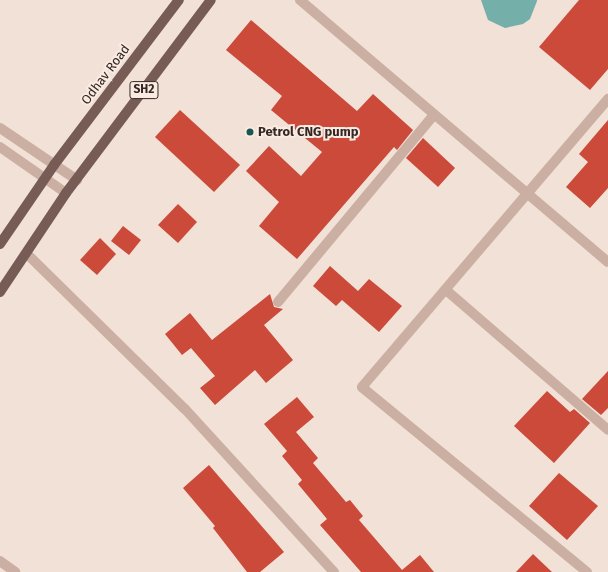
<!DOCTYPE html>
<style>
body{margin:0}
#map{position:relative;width:608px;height:572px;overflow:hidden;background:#f1e1d6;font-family:"Fira Sans",sans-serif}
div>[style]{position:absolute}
.water>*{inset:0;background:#74afaa}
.building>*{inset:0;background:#cb4a3a}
.minor>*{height:10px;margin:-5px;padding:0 5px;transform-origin:5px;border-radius:5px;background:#caafa2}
.tertiary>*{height:10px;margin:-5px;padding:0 5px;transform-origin:5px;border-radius:5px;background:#caafa2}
.primary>*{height:10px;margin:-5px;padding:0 5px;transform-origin:5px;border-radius:5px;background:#775c55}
.dots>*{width:11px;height:11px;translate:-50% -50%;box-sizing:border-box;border:2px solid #f9ebe2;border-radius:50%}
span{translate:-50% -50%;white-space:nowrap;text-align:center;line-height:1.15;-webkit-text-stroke:4px #f9ebe2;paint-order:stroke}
.shield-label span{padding:1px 3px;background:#f9ebe2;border:1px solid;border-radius:3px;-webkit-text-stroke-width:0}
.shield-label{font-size:12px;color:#342725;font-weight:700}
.street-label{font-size:13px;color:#342725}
.poi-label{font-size:13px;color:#342725;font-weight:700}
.left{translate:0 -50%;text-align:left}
</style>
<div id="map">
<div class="water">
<i style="clip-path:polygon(481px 0,537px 0,537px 1px,530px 19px,523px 24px,505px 28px,488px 20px)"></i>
</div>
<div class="building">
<i style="clip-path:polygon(579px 0,608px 0,608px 69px,590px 90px,539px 47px)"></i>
<i style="clip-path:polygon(251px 20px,357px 111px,373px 94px,413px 130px,397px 150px,394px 147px,297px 259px,259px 226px,279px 202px,246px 171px,269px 146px,301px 176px,322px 152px,271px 110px,282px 96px,226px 50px)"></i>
<i style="clip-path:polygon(180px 110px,240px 165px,214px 192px,155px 137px)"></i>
<i style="clip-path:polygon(608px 120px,608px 188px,590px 208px,566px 187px,588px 162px,579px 154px)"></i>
<i style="clip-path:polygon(423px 138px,455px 168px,438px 187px,406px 158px)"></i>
<i style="clip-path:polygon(178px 204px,197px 222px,178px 243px,158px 225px)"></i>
<i style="clip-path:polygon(123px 226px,141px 240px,129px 255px,111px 241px)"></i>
<i style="clip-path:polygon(100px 238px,116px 254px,97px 275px,80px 260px)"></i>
<i style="clip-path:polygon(330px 266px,358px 291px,369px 279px,402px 306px,379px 332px,342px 300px,336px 306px,313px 286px)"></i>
<i style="clip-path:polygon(270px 294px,274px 307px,283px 309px,264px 325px,293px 360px,266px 383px,255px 370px,215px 405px,200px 388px,215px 376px,191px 348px,182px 355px,165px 334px,190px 313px,212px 340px)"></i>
<i style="clip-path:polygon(608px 371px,608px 408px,601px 415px,582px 399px)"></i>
<i style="clip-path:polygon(547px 391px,570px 412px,574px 409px,590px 423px,554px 463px,514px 426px)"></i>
<i style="clip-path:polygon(297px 397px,314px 417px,296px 432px,318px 458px,313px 463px,346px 502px,350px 500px,363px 516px,359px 520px,402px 570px,420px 555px,434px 572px,361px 572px,320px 525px,327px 519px,298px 484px,302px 480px,282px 456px,287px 451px,264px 424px)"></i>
<i style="clip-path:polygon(209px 465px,284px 552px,260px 572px,247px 572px,213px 528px,215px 526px,183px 488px)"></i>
<i style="clip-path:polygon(559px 473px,598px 506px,567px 540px,529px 506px)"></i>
<i style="clip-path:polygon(533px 554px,552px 572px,516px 572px)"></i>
</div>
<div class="minor">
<i style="left:300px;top:0;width:404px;rotate:40.4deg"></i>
<i style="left:27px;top:254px;width:221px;rotate:44.5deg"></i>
<i style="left:185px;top:409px;width:221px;rotate:47.6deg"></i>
<i style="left:446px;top:290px;width:214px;rotate:40.8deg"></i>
<i style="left:278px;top:302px;width:244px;rotate:-50.2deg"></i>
<i style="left:587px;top:572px;width:291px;rotate:-140.6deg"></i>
<i style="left:362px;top:387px;width:379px;rotate:-49.5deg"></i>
</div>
<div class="tertiary">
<i style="left:0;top:128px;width:93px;rotate:34deg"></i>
<i style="left:0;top:147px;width:80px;rotate:34.9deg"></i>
<i style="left:0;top:561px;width:19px;rotate:36deg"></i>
</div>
<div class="primary">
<i style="left:0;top:244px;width:96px;rotate:-55.6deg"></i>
<i style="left:54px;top:165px;width:207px;rotate:-52.9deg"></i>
<i style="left:0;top:292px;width:119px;rotate:-56.3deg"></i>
<i style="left:66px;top:193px;width:241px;rotate:-53.1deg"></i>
</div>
<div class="dots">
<i style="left:250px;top:132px;background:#195652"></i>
</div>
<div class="shield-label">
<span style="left:144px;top:90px">SH2</span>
</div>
<div class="street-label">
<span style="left:106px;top:75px;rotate:-53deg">Odhav Road</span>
</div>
<div class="poi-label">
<span class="left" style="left:258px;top:132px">Petrol CNG pump</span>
</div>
</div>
